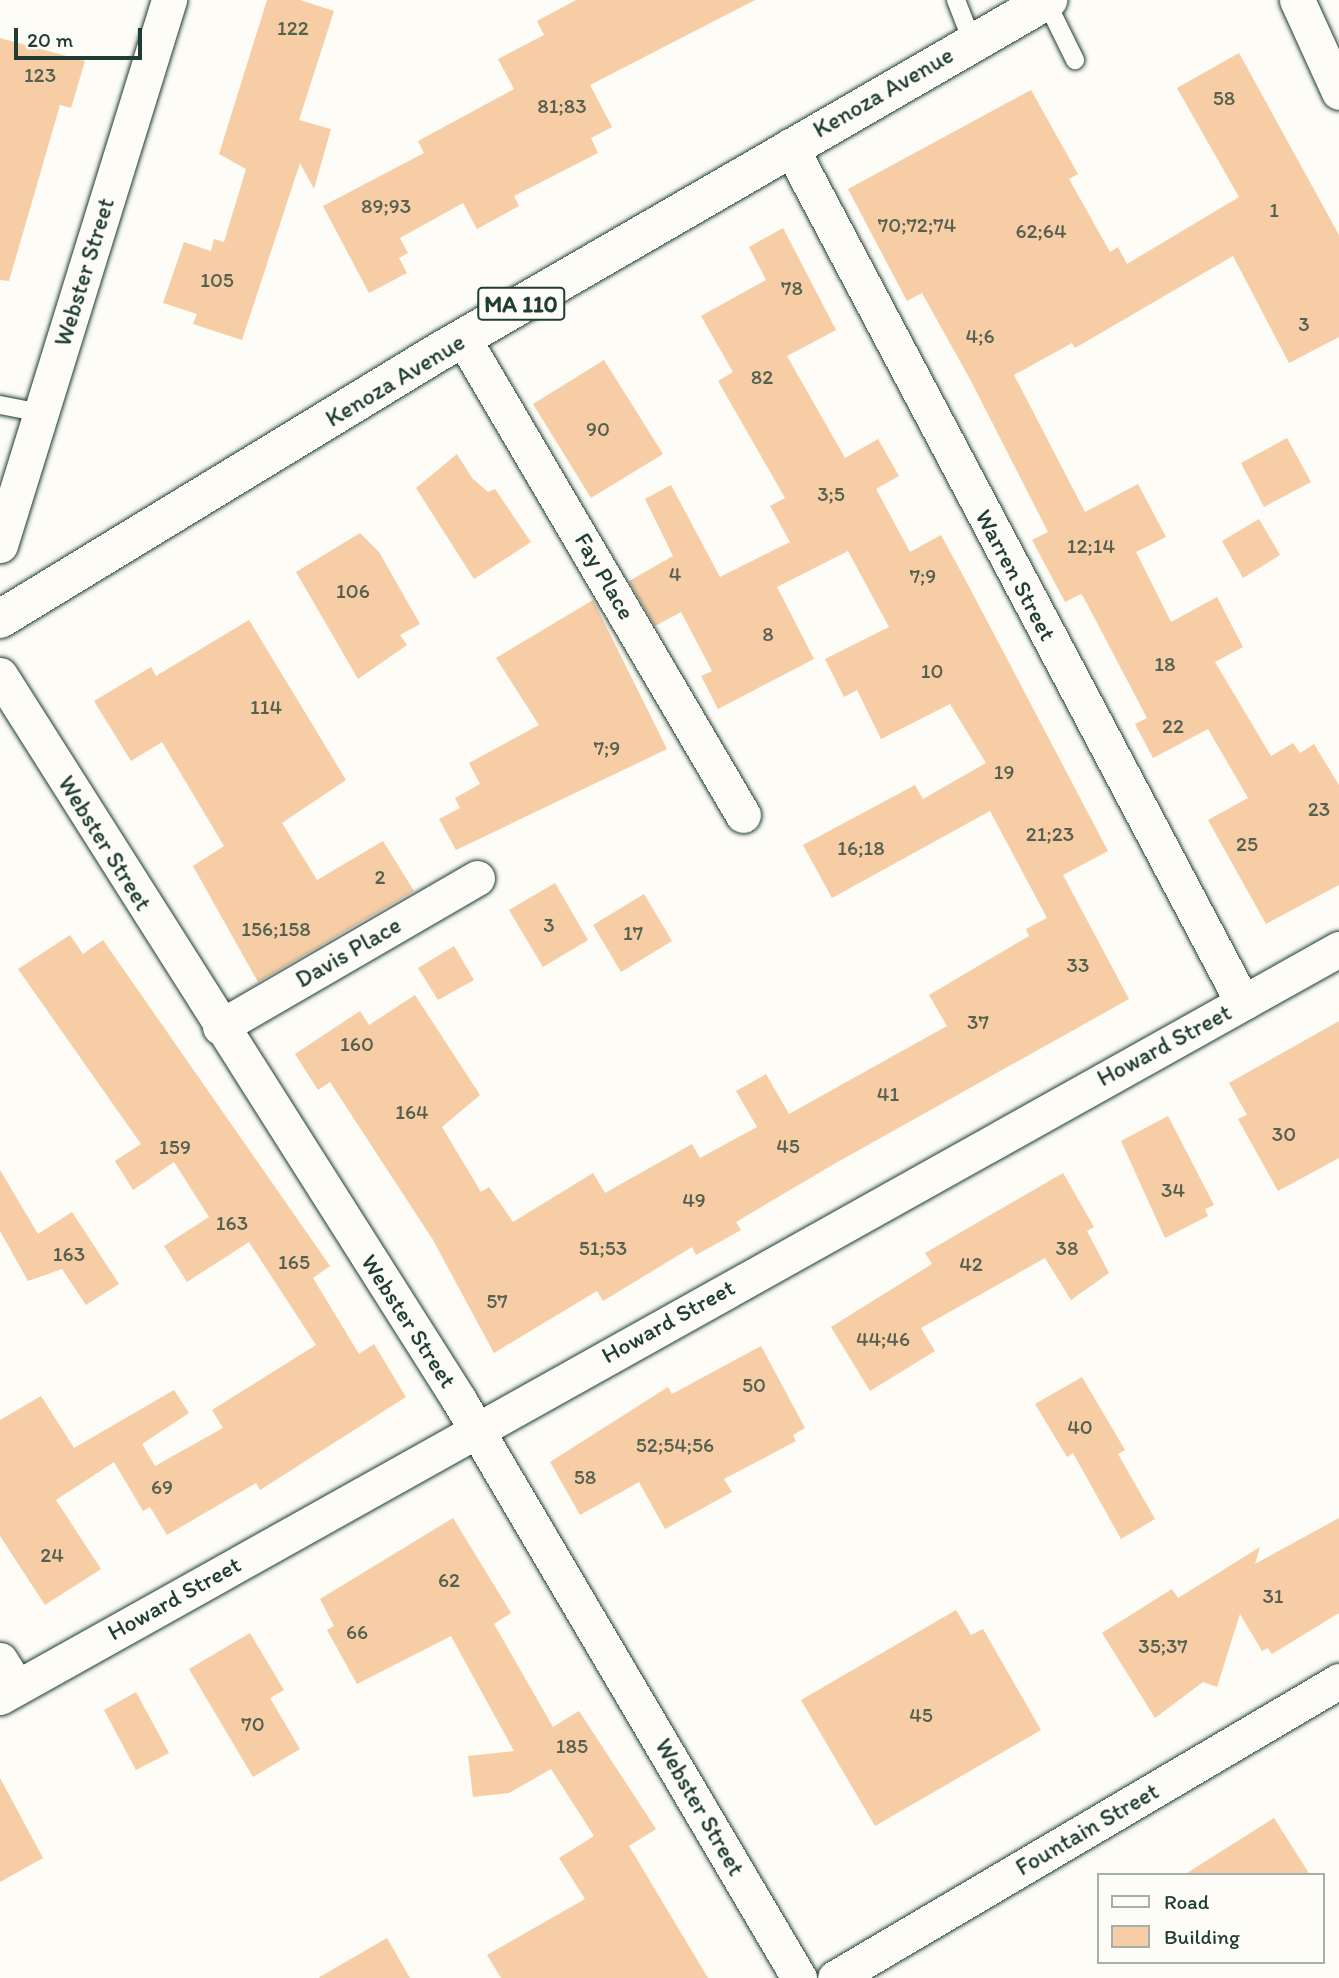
<!DOCTYPE html>
<style>
body{margin:0}
#map{position:relative;width:1339px;height:1978px;overflow:hidden;background:#fdfcf7;font-family:Itim,sans-serif}
div>[style]{position:absolute}
.building>*{inset:0;background:#f6cda5}
.roads{filter:drop-shadow(0 0 2px #1f3d34) drop-shadow(0 0 2px #1f3d34)}
.service>*{height:18px;margin:-9px;padding:0 9px;transform-origin:9px;border-radius:9px;background:#fdfcf7}
.minor>*{height:35px;margin:-17.5px;padding:0 17.5px;transform-origin:17.5px;border-radius:17.5px;background:#fdfcf7}
.primary>*{height:38px;margin:-19px;padding:0 19px;transform-origin:19px;border-radius:19px;background:#fdfcf7}
span{translate:-50% -50%;white-space:nowrap;text-align:center;line-height:1.15;-webkit-text-stroke:5px #fdfcf7;paint-order:stroke}
.number-label{font-size:21px;color:#556150}
.number-label span{-webkit-text-stroke-width:0}
.shield-label span{padding:2px 5px;background:#fdfcf7;border:2px solid;border-radius:5px;-webkit-text-stroke-width:0}
.shield-label{font-size:23px;color:#1f3d34;font-weight:700}
.street-label{font-size:24px;color:#1f3d34}
.legend{position:absolute;left:1097px;top:1873px;width:228px;height:91px;box-sizing:border-box;background:#fdfcf7;border:2px solid #a4b0a9;margin:0;padding:9px 12px;list-style:none;font-size:21px;color:#1f3d34}
.legend li{display:flex;align-items:center;gap:14px;height:35px}
.legend b{width:35px;border:2px solid #a4b0a9}
.scale{position:absolute;left:14px;top:28px;width:128px;height:32px;box-sizing:border-box;border:4px solid #1f3d34;border-top:0;padding-left:9px;font-size:21px;line-height:24px;white-space:nowrap;color:#1f3d34;-webkit-text-stroke:5px #fdfcf7;paint-order:stroke}
</style>
<div id="map">
<div class="building">
<i style="clip-path:polygon(267px 0,300px 0,334px 11px,299px 120px,331px 129px,314px 189px,300px 163px,242px 340px,193px 324px,197px 314px,163px 303px,184px 242px,211px 251px,214px 239px,224px 242px,246px 169px,219px 154px)"></i>
<i style="clip-path:polygon(576px 0,755px 0,590px 85px,612px 127px,591px 138px,598px 153px,514px 196px,519px 206px,477px 229px,463px 203px,400px 238px,408px 253px,399px 258px,407px 273px,369px 293px,323px 206px,424px 153px,418px 141px,514px 89px,498px 59px,544px 35px,537px 21px)"></i>
<i style="clip-path:polygon(0 38px,85px 61px,71px 108px,60px 105px,9px 281px,0 280px)"></i>
<i style="clip-path:polygon(1239px 53px,1339px 235px,1339px 337px,1289px 363px,1233px 256px,1075px 348px,1072px 343px,1014px 375px,1085px 512px,1138px 484px,1166px 537px,1136px 552px,1171px 622px,1217px 597px,1243px 647px,1215px 662px,1271px 756px,1293px 743px,1300px 753px,1314px 744px,1339px 785px,1339px 885px,1266px 924px,1208px 820px,1248px 798px,1208px 729px,1153px 758px,1135px 724px,1147px 718px,1084px 598px,1081px 594px,1065px 602px,1032px 540px,1048px 532px,971px 381px,922px 293px,907px 301px,848px 189px,1031px 90px,1078px 174px,1069px 179px,1110px 252px,1118px 247px,1127px 264px,1239px 197px,1177px 88px)"></i>
<i style="clip-path:polygon(783px 228px,836px 330px,787px 356px,845px 458px,878px 439px,899px 476px,876px 489px,910px 552px,941px 535px,966px 581px,1108px 851px,1063px 875px,1129px 999px,834px 1164px,736px 1222px,741px 1230px,696px 1255px,692px 1247px,603px 1301px,597px 1291px,494px 1353px,433px 1240px,330px 1082px,318px 1090px,295px 1054px,360px 1011px,369px 1025px,415px 995px,480px 1095px,442px 1127px,481px 1192px,489px 1187px,513px 1222px,593px 1173px,605px 1193px,692px 1144px,700px 1158px,757px 1127px,736px 1091px,766px 1074px,789px 1114px,947px 1026px,929px 995px,1029px 936px,1026px 929px,1047px 918px,990px 811px,832px 898px,803px 845px,915px 785px,923px 799px,986px 763px,950px 704px,881px 739px,857px 690px,844px 697px,825px 659px,889px 627px,848px 551px,777px 587px,814px 659px,718px 709px,701px 676px,712px 671px,681px 612px,655px 626px,629px 581px,673px 556px,645px 499px,671px 485px,720px 577px,790px 542px,770px 506px,785px 498px,718px 381px,733px 372px,701px 316px,766px 280px,749px 247px)"></i>
<i style="clip-path:polygon(604px 360px,663px 454px,591px 498px,533px 404px)"></i>
<i style="clip-path:polygon(1287px 438px,1311px 482px,1264px 507px,1241px 463px)"></i>
<i style="clip-path:polygon(457px 454px,472px 478px,488px 492px,495px 489px,531px 542px,474px 579px,416px 488px)"></i>
<i style="clip-path:polygon(1259px 519px,1280px 555px,1243px 578px,1222px 541px)"></i>
<i style="clip-path:polygon(360px 533px,379px 552px,420px 624px,400px 635px,407px 645px,358px 679px,296px 572px)"></i>
<i style="clip-path:polygon(593px 600px,667px 749px,456px 850px,439px 819px,460px 808px,455px 798px,480px 784px,469px 763px,539px 725px,496px 658px)"></i>
<i style="clip-path:polygon(249px 620px,346px 780px,282px 823px,317px 880px,383px 841px,414px 891px,258px 982px,193px 866px,224px 846px,162px 742px,131px 761px,94px 701px,151px 667px,156px 676px)"></i>
<i style="clip-path:polygon(555px 883px,588px 940px,543px 967px,509px 910px)"></i>
<i style="clip-path:polygon(644px 894px,672px 941px,621px 972px,593px 925px)"></i>
<i style="clip-path:polygon(70px 935px,83px 954px,103px 940px,330px 1266px,313px 1278px,359px 1354px,374px 1344px,406px 1397px,260px 1490px,256px 1483px,167px 1535px,150px 1507px,143px 1511px,114px 1462px,56px 1500px,101px 1569px,45px 1605px,0 1536px,0 1420px,41px 1396px,74px 1448px,174px 1390px,189px 1413px,142px 1444px,155px 1466px,223px 1428px,212px 1410px,316px 1345px,249px 1242px,187px 1282px,164px 1246px,209px 1217px,174px 1162px,133px 1190px,115px 1161px,141px 1144px,18px 969px)"></i>
<i style="clip-path:polygon(454px 946px,474px 980px,438px 1000px,418px 968px)"></i>
<i style="clip-path:polygon(1339px 1021px,1339px 1158px,1278px 1191px,1238px 1119px,1247px 1115px,1229px 1083px)"></i>
<i style="clip-path:polygon(1168px 1116px,1214px 1205px,1205px 1209px,1208px 1216px,1165px 1238px,1121px 1141px)"></i>
<i style="clip-path:polygon(0 1170px,38px 1234px,72px 1212px,119px 1284px,86px 1305px,62px 1269px,28px 1281px,0 1231px)"></i>
<i style="clip-path:polygon(1063px 1173px,1094px 1227px,1087px 1231px,1109px 1273px,1071px 1300px,1045px 1258px,921px 1328px,935px 1351px,870px 1391px,831px 1327px,932px 1264px,925px 1253px)"></i>
<i style="clip-path:polygon(761px 1346px,805px 1428px,793px 1435px,796px 1441px,724px 1479px,732px 1492px,665px 1529px,639px 1482px,580px 1515px,550px 1462px,668px 1387px,672px 1394px)"></i>
<i style="clip-path:polygon(1082px 1377px,1125px 1450px,1118px 1454px,1155px 1519px,1121px 1539px,1073px 1453px,1067px 1457px,1035px 1404px)"></i>
<i style="clip-path:polygon(453px 1518px,511px 1613px,494px 1624px,553px 1727px,579px 1711px,656px 1829px,629px 1846px,708px 1978px,501px 1978px,487px 1955px,585px 1899px,559px 1858px,594px 1836px,551px 1769px,509px 1793px,473px 1797px,468px 1756px,514px 1751px,451px 1636px,357px 1684px,327px 1630px,334px 1626px,320px 1599px)"></i>
<i style="clip-path:polygon(1339px 1518px,1339px 1613px,1272px 1654px,1268px 1648px,1262px 1651px,1240px 1614px,1217px 1687px,1203px 1682px,1155px 1718px,1102px 1633px,1172px 1589px,1178px 1598px,1260px 1547px,1255px 1564px)"></i>
<i style="clip-path:polygon(956px 1610px,971px 1635px,983px 1629px,1041px 1730px,875px 1826px,801px 1700px)"></i>
<i style="clip-path:polygon(250px 1633px,284px 1690px,270px 1698px,300px 1749px,253px 1777px,189px 1669px)"></i>
<i style="clip-path:polygon(136px 1692px,169px 1753px,136px 1770px,104px 1710px)"></i>
<i style="clip-path:polygon(0 1778px,43px 1858px,0 1882px)"></i>
<i style="clip-path:polygon(1274px 1818px,1310px 1875px,1184px 1875px)"></i>
<i style="clip-path:polygon(387px 1938px,410px 1978px,318px 1978px)"></i>
</div>
<div class="roads">
<div class="service">
<i style="left:956px;top:0;width:44px;rotate:68.7deg"></i>
<i style="left:1046px;top:1px;width:66px;rotate:63.8deg"></i>
<i style="left:0;top:405px;width:42px;rotate:11deg"></i>
</div>
<div class="minor">
<i style="left:1297px;top:0;width:101px;rotate:65.5deg"></i>
<i style="left:790px;top:146px;width:969px;rotate:62.14deg"></i>
<i style="left:463px;top:338px;width:553px;rotate:59.59deg"></i>
<i style="left:0;top:545px;width:571px;rotate:-72.77deg"></i>
<i style="left:0;top:675px;width:858px;rotate:57.66deg"></i>
<i style="left:459px;top:1400px;width:671px;rotate:59.53deg"></i>
<i style="left:220px;top:1027px;width:297px;rotate:-30.1deg"></i>
<i style="left:0;top:1660px;width:32px;rotate:58deg"></i>
<i style="left:0;top:1697px;width:1534px;rotate:-29.19deg"></i>
<i style="left:835px;top:1978px;width:585px;rotate:-30.51deg"></i>
</div>
<div class="primary">
<i style="left:0;top:619px;width:512px;rotate:-31.33deg"></i>
<i style="left:437px;top:353px;width:706px;rotate:-30.02deg"></i>
</div>
</div>
<div class="number-label">
<span style="left:293px;top:28px">122</span>
<span style="left:40px;top:75px">123</span>
<span style="left:1224px;top:98px">58</span>
<span style="left:562px;top:106px">81;83</span>
<span style="left:386px;top:206px">89;93</span>
<span style="left:1274px;top:210px">1</span>
<span style="left:917px;top:225px">70;72;74</span>
<span style="left:1041px;top:231px">62;64</span>
<span style="left:217px;top:280px">105</span>
<span style="left:792px;top:288px">78</span>
<span style="left:1304px;top:324px">3</span>
<span style="left:980px;top:336px">4;6</span>
<span style="left:762px;top:377px">82</span>
<span style="left:598px;top:429px">90</span>
<span style="left:831px;top:494px">3;5</span>
<span style="left:1091px;top:546px">12;14</span>
<span style="left:675px;top:574px">4</span>
<span style="left:923px;top:576px">7;9</span>
<span style="left:353px;top:591px">106</span>
<span style="left:768px;top:634px">8</span>
<span style="left:1165px;top:664px">18</span>
<span style="left:932px;top:671px">10</span>
<span style="left:266px;top:707px">114</span>
<span style="left:1173px;top:726px">22</span>
<span style="left:607px;top:748px">7;9</span>
<span style="left:1004px;top:772px">19</span>
<span style="left:1319px;top:809px">23</span>
<span style="left:1050px;top:834px">21;23</span>
<span style="left:1247px;top:844px">25</span>
<span style="left:861px;top:848px">16;18</span>
<span style="left:380px;top:877px">2</span>
<span style="left:549px;top:925px">3</span>
<span style="left:276px;top:929px">156;158</span>
<span style="left:633px;top:933px">17</span>
<span style="left:1078px;top:965px">33</span>
<span style="left:978px;top:1022px">37</span>
<span style="left:357px;top:1044px">160</span>
<span style="left:888px;top:1094px">41</span>
<span style="left:412px;top:1112px">164</span>
<span style="left:1284px;top:1134px">30</span>
<span style="left:788px;top:1146px">45</span>
<span style="left:175px;top:1147px">159</span>
<span style="left:1173px;top:1190px">34</span>
<span style="left:694px;top:1200px">49</span>
<span style="left:232px;top:1223px">163</span>
<span style="left:603px;top:1248px">51;53</span>
<span style="left:1067px;top:1248px">38</span>
<span style="left:69px;top:1254px">163</span>
<span style="left:294px;top:1262px">165</span>
<span style="left:971px;top:1264px">42</span>
<span style="left:497px;top:1301px">57</span>
<span style="left:883px;top:1339px">44;46</span>
<span style="left:754px;top:1385px">50</span>
<span style="left:1080px;top:1427px">40</span>
<span style="left:675px;top:1445px">52;54;56</span>
<span style="left:585px;top:1477px">58</span>
<span style="left:162px;top:1487px">69</span>
<span style="left:52px;top:1555px">24</span>
<span style="left:449px;top:1580px">62</span>
<span style="left:1273px;top:1596px">31</span>
<span style="left:357px;top:1632px">66</span>
<span style="left:1163px;top:1646px">35;37</span>
<span style="left:921px;top:1715px">45</span>
<span style="left:253px;top:1724px">70</span>
<span style="left:572px;top:1746px">185</span>
</div>
<div class="shield-label">
<span style="left:521px;top:304px">MA 110</span>
</div>
<div class="street-label">
<span style="left:883px;top:92px;rotate:-30deg">Kenoza Avenue</span>
<span style="left:84px;top:272px;rotate:-73deg">Webster Street</span>
<span style="left:395px;top:380px;rotate:-31deg">Kenoza Avenue</span>
<span style="left:1016px;top:575px;rotate:62deg">Warren Street</span>
<span style="left:605px;top:576px;rotate:60deg">Fay Place</span>
<span style="left:105px;top:843px;rotate:58deg">Webster Street</span>
<span style="left:348px;top:952px;rotate:-30deg">Davis Place</span>
<span style="left:1164px;top:1045px;rotate:-28deg">Howard Street</span>
<span style="left:409px;top:1321px;rotate:57deg">Webster Street</span>
<span style="left:668px;top:1321px;rotate:-29deg">Howard Street</span>
<span style="left:174px;top:1598px;rotate:-29deg">Howard Street</span>
<span style="left:700px;top:1807px;rotate:60deg">Webster Street</span>
<span style="left:1087px;top:1829px;rotate:-30deg">Fountain Street</span>
</div>
<ul class="legend">
<li><b style="height:9px;background:#fdfcf7"></b>Road</li>
<li><b style="height:19px;background:#f6cda5"></b>Building</li>
</ul>
<div class="scale">20 m</div>
</div>
